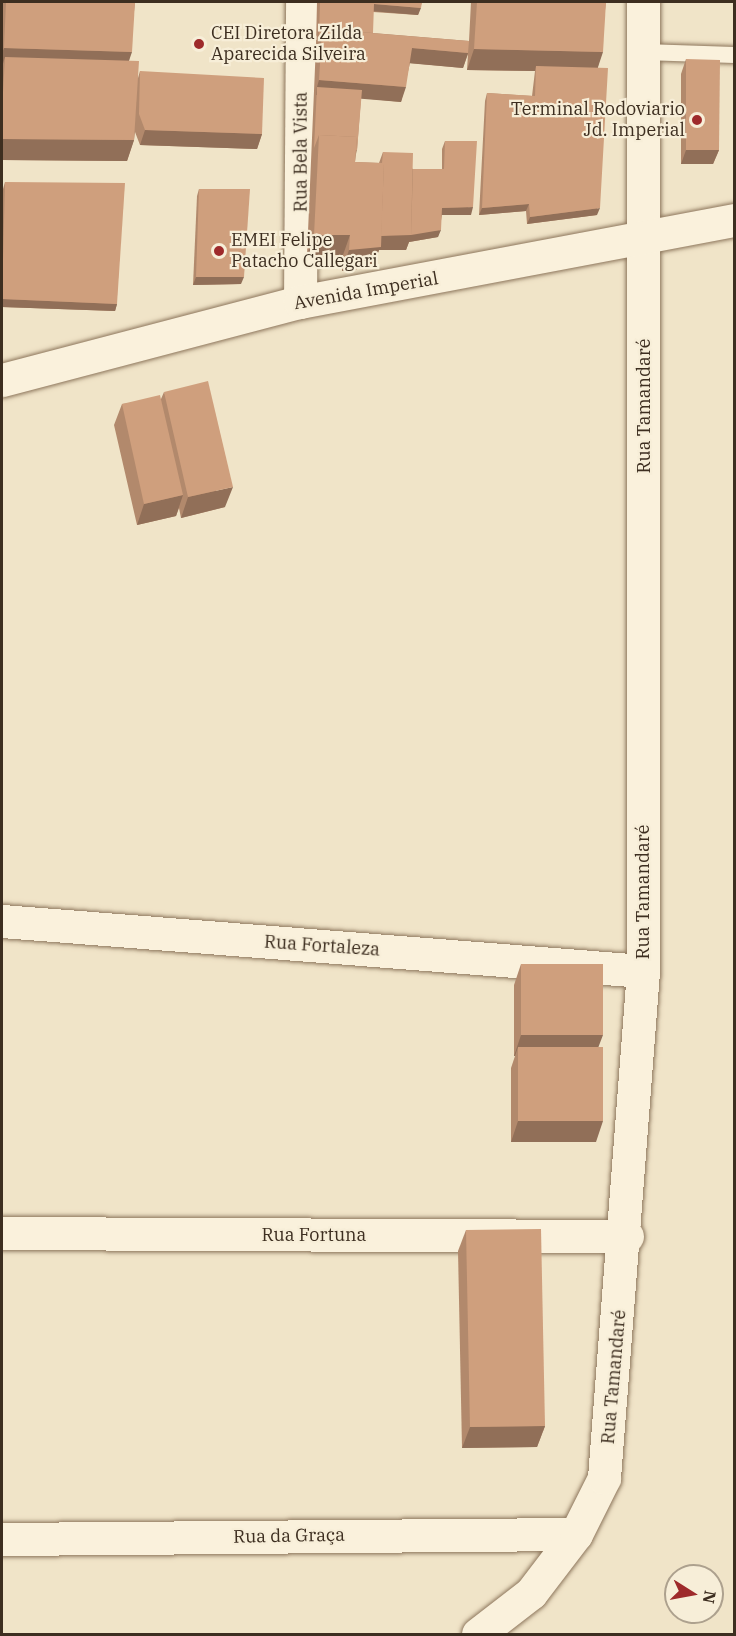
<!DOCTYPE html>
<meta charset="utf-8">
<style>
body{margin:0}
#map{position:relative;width:736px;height:1636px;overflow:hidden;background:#f0e4c8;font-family:"IBM Plex Serif",serif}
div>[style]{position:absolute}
.roads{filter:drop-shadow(0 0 2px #8d765c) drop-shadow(0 0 2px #8d765c)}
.lane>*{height:16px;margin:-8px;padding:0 8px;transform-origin:8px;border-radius:8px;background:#faf1dc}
.street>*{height:33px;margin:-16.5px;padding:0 16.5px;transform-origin:16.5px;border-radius:16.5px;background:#faf1dc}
.secondary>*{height:33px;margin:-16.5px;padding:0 16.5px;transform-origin:16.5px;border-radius:16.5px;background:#faf1dc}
.wall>*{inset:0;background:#b2896c}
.shaded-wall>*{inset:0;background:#916f58}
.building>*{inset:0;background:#cf9f7d}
.dots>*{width:16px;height:16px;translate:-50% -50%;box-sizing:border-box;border:3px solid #f7eed8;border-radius:50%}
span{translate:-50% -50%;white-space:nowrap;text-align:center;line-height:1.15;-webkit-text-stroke:4.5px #f7eed8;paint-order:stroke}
.poi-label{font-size:18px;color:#3d2e20}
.left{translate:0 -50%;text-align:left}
.right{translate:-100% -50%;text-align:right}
.street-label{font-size:18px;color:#3d2e20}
.frame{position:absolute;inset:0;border:3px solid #3d2e20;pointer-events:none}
.north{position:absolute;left:664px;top:1564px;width:60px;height:60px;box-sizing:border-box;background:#f7eed8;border:2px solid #ada18e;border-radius:50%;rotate:101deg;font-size:16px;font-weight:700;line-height:24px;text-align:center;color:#3d2e20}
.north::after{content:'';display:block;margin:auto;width:21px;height:27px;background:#9e2a2b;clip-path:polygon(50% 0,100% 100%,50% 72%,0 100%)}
</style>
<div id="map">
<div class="roads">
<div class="lane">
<i style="left:644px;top:52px;width:90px;rotate:1.9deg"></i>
</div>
<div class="street">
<i style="left:300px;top:302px;width:300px;rotate:-89.6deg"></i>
<i style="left:2px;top:921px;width:643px;rotate:4.46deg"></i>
<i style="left:2px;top:1233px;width:625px;rotate:0.28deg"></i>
<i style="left:2px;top:1539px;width:574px;rotate:-0.5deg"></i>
<i style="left:478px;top:1634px;width:67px;rotate:-37.7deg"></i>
<i style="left:531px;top:1593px;width:74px;rotate:-52.7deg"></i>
<i style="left:576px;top:1534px;width:63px;rotate:-63.4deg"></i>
<i style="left:604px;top:1478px;width:508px;rotate:-85.6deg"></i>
<i style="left:643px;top:971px;width:969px;rotate:-90deg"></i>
</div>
<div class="secondary">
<i style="left:2px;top:380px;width:308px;rotate:-14.7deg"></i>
<i style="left:300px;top:302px;width:442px;rotate:-10.7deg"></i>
</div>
</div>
<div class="wall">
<i style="clip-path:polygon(2px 2px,135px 2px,129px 61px,138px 78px,140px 71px,262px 134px,257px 149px,140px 145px,135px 132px,134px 140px,127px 161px,2px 160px)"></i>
<i style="clip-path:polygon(317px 2px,422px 2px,418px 15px,373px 12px,373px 33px,469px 41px,471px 2px,606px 2px,598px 67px,597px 215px,527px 224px,526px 211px,479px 215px,485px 101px,487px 93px,532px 96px,535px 71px,467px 70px,468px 54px,463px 68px,410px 63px,401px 102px,361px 98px,357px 150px,356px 154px,355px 162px,379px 163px,383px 152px,413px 169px,442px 169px,442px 149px,445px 141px,471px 215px,442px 215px,438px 237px,409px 242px,406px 250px,379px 250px,373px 267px,342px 271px,343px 255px,307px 255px,316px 44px)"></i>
<i style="clip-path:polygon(686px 59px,719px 150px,713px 164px,681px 164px,681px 74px)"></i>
<i style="clip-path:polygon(735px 87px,735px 146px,733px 146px)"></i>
<i style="clip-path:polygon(5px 182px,117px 304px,115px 311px,2px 307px,2px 229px,3px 189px)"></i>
<i style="clip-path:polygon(199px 189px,241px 284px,193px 285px,197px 196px)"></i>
<i style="clip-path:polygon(164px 392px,225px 507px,181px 518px,179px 508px,176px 516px,137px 525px,114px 425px,122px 404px,161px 399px)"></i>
<i style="clip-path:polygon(521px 964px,598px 1047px,596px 1142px,511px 1142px,511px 1068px,515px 1056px,514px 1056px,514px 985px)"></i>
<i style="clip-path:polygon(466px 1230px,545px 1426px,537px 1447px,462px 1448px,458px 1251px)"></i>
</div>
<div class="shaded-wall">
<i style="clip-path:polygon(374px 4px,421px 8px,418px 15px,371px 11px)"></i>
<i style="clip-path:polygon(4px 48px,132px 52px,123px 78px,5px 57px,2px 67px,2px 53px)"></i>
<i style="clip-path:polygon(412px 48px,468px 53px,463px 68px,407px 63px)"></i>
<i style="clip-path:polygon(474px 49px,603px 52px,596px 73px,536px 66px,535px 71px,467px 70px)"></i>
<i style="clip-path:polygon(319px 80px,406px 87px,401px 102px,316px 95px,317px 87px)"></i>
<i style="clip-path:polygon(145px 130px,262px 134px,257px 149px,140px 145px)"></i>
<i style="clip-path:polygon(2px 139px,134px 140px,127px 161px,2px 160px)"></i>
<i style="clip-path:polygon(686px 150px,719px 150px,713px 164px,681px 164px)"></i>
<i style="clip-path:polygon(529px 204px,526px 211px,479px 215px,482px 208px)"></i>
<i style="clip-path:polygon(473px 207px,471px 215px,440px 215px,442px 208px)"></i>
<i style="clip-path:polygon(600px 208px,597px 215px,527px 224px,530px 217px)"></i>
<i style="clip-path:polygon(441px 230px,438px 237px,409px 242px,406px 250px,379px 250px,373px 267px,342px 271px,349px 250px,378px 236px)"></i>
<i style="clip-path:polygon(314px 235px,350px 235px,343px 255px,307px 255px)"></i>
<i style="clip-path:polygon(196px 277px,244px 277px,241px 284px,193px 285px)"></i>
<i style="clip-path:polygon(2px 299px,117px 304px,115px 311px,2px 307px)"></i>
<i style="clip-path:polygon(233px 487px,225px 507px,181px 518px,188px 497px)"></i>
<i style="clip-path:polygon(183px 495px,176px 516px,137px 525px,144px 504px)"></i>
<i style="clip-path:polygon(521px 1035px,603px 1035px,595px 1056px,518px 1047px,515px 1056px,514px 1056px)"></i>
<i style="clip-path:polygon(518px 1121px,603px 1121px,596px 1142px,511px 1142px)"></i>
<i style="clip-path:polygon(545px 1426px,537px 1447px,462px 1448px,470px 1427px)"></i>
</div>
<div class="building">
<i style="clip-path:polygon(6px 2px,135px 2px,132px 52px,4px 48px)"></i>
<i style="clip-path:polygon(320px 2px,422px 2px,421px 8px,374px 4px,373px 33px,322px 29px,319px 36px)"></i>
<i style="clip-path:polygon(477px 2px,606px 2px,603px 52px,474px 49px)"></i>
<i style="clip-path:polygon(322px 29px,469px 41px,468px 53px,412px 48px,406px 87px,319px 80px)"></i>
<i style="clip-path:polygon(5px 57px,139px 61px,134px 140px,2px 139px,2px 110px)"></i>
<i style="clip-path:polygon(686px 59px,720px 60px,719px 150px,686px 150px)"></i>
<i style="clip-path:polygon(536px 66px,608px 68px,600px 208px,530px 217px,529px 204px,482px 208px,487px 93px,535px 96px)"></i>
<i style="clip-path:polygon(140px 71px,264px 78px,262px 134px,145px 130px,139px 114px)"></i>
<i style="clip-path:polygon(317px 87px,362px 90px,357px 150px,356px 150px,357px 137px,319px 135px,314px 148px)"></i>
<i style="clip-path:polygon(319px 135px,357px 137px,355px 162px,384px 163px,381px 247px,349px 250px,350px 235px,314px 235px)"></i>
<i style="clip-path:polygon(445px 141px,477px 141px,473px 207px,442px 208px,441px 230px,411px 235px,413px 169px,444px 169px)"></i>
<i style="clip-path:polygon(383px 152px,413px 153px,411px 235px,381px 236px,384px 163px,382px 163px)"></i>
<i style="clip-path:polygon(5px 182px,125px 183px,117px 304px,2px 299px)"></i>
<i style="clip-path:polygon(199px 189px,250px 189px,244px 277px,196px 277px)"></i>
<i style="clip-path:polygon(208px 381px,233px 487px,188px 497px,164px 392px)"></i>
<i style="clip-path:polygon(160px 395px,183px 495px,144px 504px,122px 404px)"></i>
<i style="clip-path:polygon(521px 964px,603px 964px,603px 1035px,521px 1035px)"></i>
<i style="clip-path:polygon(518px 1047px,603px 1047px,603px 1121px,518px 1121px)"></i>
<i style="clip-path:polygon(541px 1229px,545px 1426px,470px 1427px,466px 1230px)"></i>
</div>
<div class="dots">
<i style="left:199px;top:44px;background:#9e2a2b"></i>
<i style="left:697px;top:120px;background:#9e2a2b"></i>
<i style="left:219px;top:251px;background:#9e2a2b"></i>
</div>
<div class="poi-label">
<span class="left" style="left:211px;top:44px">CEI Diretora Zilda<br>Aparecida Silveira</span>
<span class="right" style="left:685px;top:120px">Terminal Rodoviario<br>Jd. Imperial</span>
<span class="left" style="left:231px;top:251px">EMEI Felipe<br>Patacho Callegari</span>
</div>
<div class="street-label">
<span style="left:301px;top:152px;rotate:-90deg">Rua Bela Vista</span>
<span style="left:366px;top:291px;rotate:-10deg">Avenida Imperial</span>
<span style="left:644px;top:406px;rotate:-90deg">Rua Tamandaré</span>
<span style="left:643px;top:892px;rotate:-90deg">Rua Tamandaré</span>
<span style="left:322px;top:946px;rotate:4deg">Rua Fortaleza</span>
<span style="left:314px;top:1235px">Rua Fortuna</span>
<span style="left:614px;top:1377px;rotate:-85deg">Rua Tamandaré</span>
<span style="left:289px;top:1536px;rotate:-1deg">Rua da Graça</span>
</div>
<div class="frame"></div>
<div class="north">N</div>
</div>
